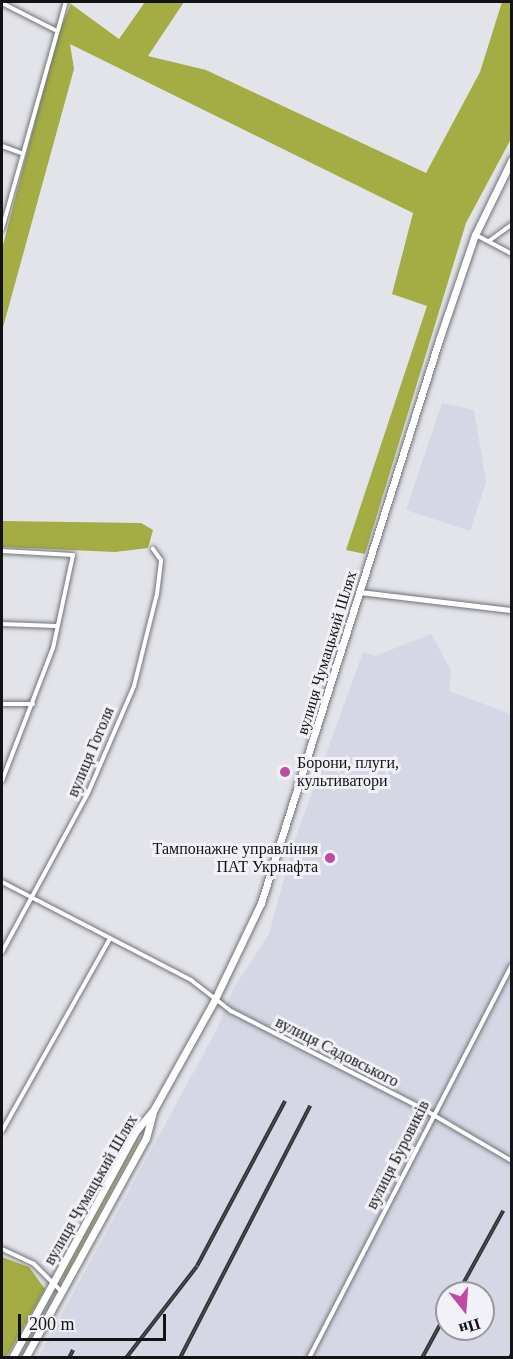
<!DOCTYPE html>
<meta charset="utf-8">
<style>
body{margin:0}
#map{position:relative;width:513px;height:1359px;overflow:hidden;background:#e3e4ea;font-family:"Times New Roman",serif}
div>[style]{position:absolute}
.built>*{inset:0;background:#d5d7e4}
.green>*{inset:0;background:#d4dd88}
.forest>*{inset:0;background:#a4ad43}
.roads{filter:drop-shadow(0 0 2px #717277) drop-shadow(0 0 2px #717277)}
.minor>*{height:4px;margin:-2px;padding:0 2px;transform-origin:2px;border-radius:2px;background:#fff}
.tertiary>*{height:5px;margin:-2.5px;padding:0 2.5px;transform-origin:2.5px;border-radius:2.5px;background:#fff}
.primary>*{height:7px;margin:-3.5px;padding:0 3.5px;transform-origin:3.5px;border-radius:3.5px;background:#fff}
.rail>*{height:4px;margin-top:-2px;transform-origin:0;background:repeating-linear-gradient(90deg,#f1f1f7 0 4.5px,#343437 0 9px);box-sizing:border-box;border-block:2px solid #343437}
.dots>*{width:16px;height:16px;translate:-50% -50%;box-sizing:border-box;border:3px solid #f1f1f7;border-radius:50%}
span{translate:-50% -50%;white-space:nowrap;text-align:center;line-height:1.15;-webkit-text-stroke:6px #f1f1f7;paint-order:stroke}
.street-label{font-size:16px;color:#131315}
.poi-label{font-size:16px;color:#131315}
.left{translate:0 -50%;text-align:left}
.right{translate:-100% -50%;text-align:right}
.frame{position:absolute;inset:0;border:3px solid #131315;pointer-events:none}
.north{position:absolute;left:435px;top:1281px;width:60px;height:60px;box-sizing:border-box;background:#f1f1f7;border:2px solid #98989d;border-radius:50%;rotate:163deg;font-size:16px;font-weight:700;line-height:24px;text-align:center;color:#131315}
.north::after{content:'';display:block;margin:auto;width:21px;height:27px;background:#bd4aa3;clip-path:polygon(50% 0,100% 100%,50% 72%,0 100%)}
.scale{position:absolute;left:18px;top:1314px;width:148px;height:27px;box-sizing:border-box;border:3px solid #131315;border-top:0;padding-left:8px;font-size:18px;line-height:21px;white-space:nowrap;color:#131315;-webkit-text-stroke:4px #f1f1f7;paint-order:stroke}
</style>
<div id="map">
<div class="built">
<i style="clip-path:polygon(442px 403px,474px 410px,486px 482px,470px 531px,406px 510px)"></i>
<i style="clip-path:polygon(evenodd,431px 634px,451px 670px,449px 691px,511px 714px,511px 1357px,38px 1358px,217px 1029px,233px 989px,269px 934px,294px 842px,363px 652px,375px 656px,431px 634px,447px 1293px,483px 1293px,483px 1329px,447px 1329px,447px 1293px)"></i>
</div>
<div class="green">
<i style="clip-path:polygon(135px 1138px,139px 1140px,65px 1278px,61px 1276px)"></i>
</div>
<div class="forest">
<i style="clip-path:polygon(145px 2px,184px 2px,148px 56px,206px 70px,426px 173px,480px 72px,502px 2px,511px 2px,511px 139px,466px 223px,365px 554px,346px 550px,427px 306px,392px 294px,413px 213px,70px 44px,74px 69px,2px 331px,2px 249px,57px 37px,71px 4px,119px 39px)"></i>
<i style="clip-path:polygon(2px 521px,141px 523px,153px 530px,148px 548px,115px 552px,2px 547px)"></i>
<i style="clip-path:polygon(2px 1257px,29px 1267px,45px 1289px,6px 1358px,2px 1357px)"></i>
</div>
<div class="roads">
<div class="minor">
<i style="left:2px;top:3px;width:59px;rotate:27deg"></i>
<i style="left:2px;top:146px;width:20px;rotate:20deg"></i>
<i style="left:2px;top:229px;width:236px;rotate:-74.3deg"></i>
<i style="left:476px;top:235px;width:41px;rotate:27.8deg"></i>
<i style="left:489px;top:241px;width:29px;rotate:-36deg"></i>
<i style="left:2px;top:551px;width:71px;rotate:3.2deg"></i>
<i style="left:73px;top:555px;width:95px;rotate:102.1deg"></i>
<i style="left:53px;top:648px;width:142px;rotate:111deg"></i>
<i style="left:2px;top:624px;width:54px;rotate:2.1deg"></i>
<i style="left:2px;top:704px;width:31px"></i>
<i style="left:2px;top:882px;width:213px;rotate:27.4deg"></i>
<i style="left:191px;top:980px;width:51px;rotate:37.8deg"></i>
<i style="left:231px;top:1011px;width:218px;rotate:27deg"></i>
<i style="left:425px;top:1110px;width:101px;rotate:30.4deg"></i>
<i style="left:2px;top:952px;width:181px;rotate:-61.6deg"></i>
<i style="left:88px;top:793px;width:116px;rotate:-66.7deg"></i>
<i style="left:134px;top:686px;width:95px;rotate:-76deg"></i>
<i style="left:157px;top:594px;width:34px;rotate:-83deg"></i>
<i style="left:161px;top:560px;width:14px;rotate:-126deg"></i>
<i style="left:2px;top:1131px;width:219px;rotate:-60.7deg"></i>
<i style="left:2px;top:1249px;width:35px;rotate:25deg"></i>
<i style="left:34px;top:1264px;width:38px;rotate:45deg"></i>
<i style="left:309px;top:1358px;width:442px;rotate:-62.7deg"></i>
</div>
<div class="tertiary">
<i style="left:360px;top:592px;width:153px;rotate:6.8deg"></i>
</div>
<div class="primary">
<i style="left:12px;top:1358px;width:257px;rotate:-61.4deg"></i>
<i style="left:135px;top:1132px;width:30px;rotate:-50deg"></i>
<i style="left:154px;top:1109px;width:124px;rotate:-60.9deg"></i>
<i style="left:214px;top:1001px;width:109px;rotate:-64.4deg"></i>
<i style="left:261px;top:903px;width:590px;rotate:-72.45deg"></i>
<i style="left:439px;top:340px;width:111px;rotate:-71.1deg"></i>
<i style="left:475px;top:235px;width:85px;rotate:-64deg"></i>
<i style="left:25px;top:1358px;width:251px;rotate:-61.2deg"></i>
<i style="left:146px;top:1138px;width:27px;rotate:-75deg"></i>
</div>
</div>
<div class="rail">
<i style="left:458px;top:1293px;width:94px;rotate:-61.2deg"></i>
<i style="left:69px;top:1358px;width:9px;rotate:-63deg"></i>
<i style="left:126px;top:1358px;width:116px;rotate:-52.3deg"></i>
<i style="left:197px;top:1266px;width:187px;rotate:-61.9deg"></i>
<i style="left:180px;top:1358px;width:284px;rotate:-62.7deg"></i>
<i style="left:422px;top:1358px;width:52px;rotate:-61.5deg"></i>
<i style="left:510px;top:1358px;width:4px;rotate:-63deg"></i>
</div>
<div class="dots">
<i style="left:285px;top:772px;background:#bd4aa3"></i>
<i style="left:330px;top:858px;background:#bd4aa3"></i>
</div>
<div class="street-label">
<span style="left:327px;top:653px;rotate:-73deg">вулиця Чумацький Шлях</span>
<span style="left:91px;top:752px;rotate:-67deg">вулиця Гоголя</span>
<span style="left:337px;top:1052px;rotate:27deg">вулиця Садовського</span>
<span style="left:398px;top:1155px;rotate:-63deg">вулиця Буровиків</span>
<span style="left:91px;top:1190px;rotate:-60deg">вулиця Чумацький Шлях</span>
</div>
<div class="poi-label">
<span class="left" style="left:297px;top:772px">Борони, плуги,<br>культиватори</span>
<span class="right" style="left:318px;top:858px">Тампонажне управління<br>ПАТ Укрнафта</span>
</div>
<div class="frame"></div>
<div class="north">Пн</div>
<div class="scale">200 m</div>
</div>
